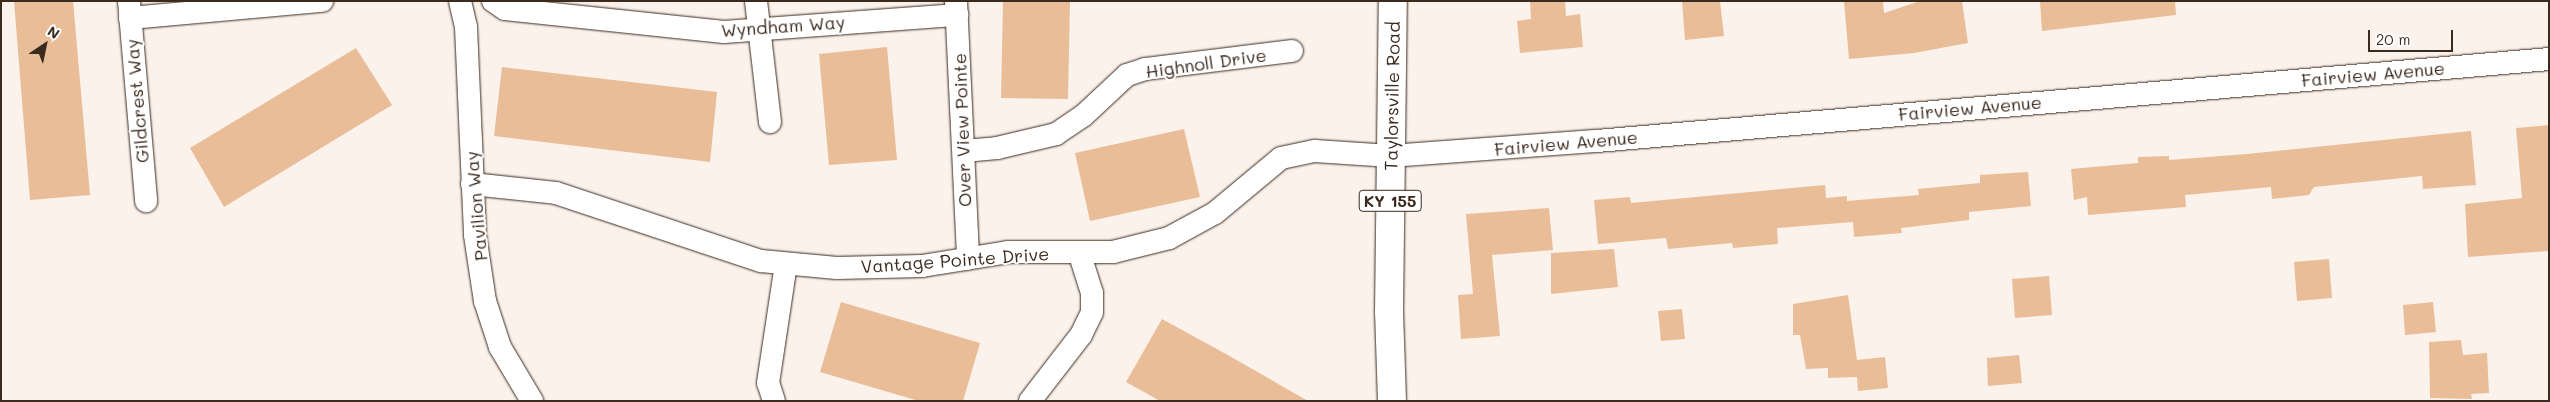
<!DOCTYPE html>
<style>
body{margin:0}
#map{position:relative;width:2550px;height:402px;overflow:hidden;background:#fbf2eb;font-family:Mali,sans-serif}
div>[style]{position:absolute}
.building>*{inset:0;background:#eabd99}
.roads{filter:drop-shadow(0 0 1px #3b2a1e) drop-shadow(0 0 1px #3b2a1e)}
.street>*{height:22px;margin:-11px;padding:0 11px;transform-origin:11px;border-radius:11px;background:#fff}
.primary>*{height:28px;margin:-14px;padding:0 14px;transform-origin:14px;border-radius:14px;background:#fff}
span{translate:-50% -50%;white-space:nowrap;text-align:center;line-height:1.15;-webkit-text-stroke:4px #fff;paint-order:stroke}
.shield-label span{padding:1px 4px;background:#fff;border:1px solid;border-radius:4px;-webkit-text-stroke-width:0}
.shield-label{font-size:16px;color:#3b2a1e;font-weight:700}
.street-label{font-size:18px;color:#3b2a1e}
.frame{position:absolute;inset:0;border:2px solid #3b2a1e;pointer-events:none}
.north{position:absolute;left:20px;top:20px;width:50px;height:50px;-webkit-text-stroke:4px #fff;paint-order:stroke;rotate:34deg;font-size:14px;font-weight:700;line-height:20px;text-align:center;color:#3b2a1e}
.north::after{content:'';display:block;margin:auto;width:18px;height:22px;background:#3b2a1e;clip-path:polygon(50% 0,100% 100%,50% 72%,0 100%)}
.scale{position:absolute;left:2368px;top:30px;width:85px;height:22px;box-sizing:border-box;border:2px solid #3b2a1e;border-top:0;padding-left:6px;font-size:15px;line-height:18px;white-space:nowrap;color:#3b2a1e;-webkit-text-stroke:4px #fff;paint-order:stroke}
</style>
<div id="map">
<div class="building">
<i style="clip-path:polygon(14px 1px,73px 1px,90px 195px,30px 200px)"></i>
<i style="clip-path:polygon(1003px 1px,1070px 1px,1068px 99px,1001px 98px)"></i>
<i style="clip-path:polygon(1530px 1px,1565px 1px,1566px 16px,1580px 14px,1583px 47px,1520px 53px,1517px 21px,1531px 19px)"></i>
<i style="clip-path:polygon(1682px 1px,1720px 1px,1724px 36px,1685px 40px)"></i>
<i style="clip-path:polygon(1844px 1px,1883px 1px,1884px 13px,1917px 2px,1962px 1px,1968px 43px,1914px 53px,1849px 59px)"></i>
<i style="clip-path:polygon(2040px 1px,2175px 1px,2176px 15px,2042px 31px)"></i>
<i style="clip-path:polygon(887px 47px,897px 160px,829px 165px,819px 54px)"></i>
<i style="clip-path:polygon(356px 48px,392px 105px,224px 207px,190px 148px)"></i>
<i style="clip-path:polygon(502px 67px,717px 92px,710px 162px,494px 136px)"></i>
<i style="clip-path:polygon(2549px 125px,2549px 251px,2468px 257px,2465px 204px,2522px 198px,2516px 128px)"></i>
<i style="clip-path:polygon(1184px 129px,1200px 197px,1090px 221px,1075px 153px)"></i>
<i style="clip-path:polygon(2471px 131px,2476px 185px,2423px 189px,2422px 176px,2314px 187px,2309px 195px,2272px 199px,2271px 187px,2185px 195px,2186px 207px,2088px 215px,2087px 197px,2074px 200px,2071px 169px,2138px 163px,2138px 157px,2169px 156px,2169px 160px,2247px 154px)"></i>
<i style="clip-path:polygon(2028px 172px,2031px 206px,1969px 212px,1969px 220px,1901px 228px,1902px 233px,1854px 237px,1853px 222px,1777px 228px,1778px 244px,1733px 248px,1732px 243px,1668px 249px,1666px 238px,1598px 244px,1594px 200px,1630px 197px,1631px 203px,1825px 185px,1826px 198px,1847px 196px,1847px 201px,1919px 195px,1918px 189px,1980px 183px,1980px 175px)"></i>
<i style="clip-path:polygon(1549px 208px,1553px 250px,1492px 255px,1500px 336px,1461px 339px,1458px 295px,1473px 294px,1466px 214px)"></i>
<i style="clip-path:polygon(1614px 249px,1618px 287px,1551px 294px,1551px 253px)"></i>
<i style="clip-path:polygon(2329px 259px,2332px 298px,2297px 301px,2294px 262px)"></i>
<i style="clip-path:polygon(2049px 276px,2052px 315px,2015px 318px,2012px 279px)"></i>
<i style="clip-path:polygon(1848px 295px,1857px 360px,1885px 357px,1888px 388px,1858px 391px,1857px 377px,1828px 378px,1828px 368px,1806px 369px,1800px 335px,1793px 335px,1793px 304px)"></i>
<i style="clip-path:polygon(841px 302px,980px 343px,963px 401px,919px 401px,820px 372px)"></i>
<i style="clip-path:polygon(2433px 302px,2436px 332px,2405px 335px,2403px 305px)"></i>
<i style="clip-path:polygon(1682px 309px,1685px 339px,1661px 341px,1658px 311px)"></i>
<i style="clip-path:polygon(1162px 319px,1226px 354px,1308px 401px,1160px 401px,1126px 382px)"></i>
<i style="clip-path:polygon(2461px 340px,2463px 355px,2487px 353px,2489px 393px,2471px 394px,2472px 399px,2430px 398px,2429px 342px)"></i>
<i style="clip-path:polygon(2019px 355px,2022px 383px,1988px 386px,1987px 358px)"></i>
</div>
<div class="roads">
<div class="street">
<i style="left:129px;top:1px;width:201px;rotate:85.1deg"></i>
<i style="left:460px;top:1px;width:27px;rotate:77deg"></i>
<i style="left:466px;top:27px;width:208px;rotate:87.5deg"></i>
<i style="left:475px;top:235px;width:67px;rotate:81.4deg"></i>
<i style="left:485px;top:301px;width:48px;rotate:71.9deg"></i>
<i style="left:500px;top:347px;width:63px;rotate:59.3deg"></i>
<i style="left:493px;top:1px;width:14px;rotate:34deg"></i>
<i style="left:505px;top:9px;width:220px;rotate:6deg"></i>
<i style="left:724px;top:32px;width:234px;rotate:-4.2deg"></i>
<i style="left:756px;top:1px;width:122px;rotate:83.4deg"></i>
<i style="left:956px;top:1px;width:258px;rotate:87.3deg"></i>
<i style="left:130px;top:18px;width:193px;rotate:-5.1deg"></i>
<i style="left:964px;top:151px;width:33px;rotate:-5deg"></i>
<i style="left:997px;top:148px;width:61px;rotate:-13.3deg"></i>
<i style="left:1056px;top:134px;width:32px;rotate:-34deg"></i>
<i style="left:1083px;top:116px;width:60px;rotate:-43deg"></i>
<i style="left:1127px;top:75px;width:19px;rotate:-18deg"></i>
<i style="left:1145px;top:69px;width:148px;rotate:-7deg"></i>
<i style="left:472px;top:184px;width:84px;rotate:6.1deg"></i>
<i style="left:556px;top:193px;width:216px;rotate:18.4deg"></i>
<i style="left:761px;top:261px;width:76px;rotate:5.3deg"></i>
<i style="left:837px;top:268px;width:85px;rotate:-1.3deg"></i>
<i style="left:922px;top:266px;width:87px;rotate:-9.2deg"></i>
<i style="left:1008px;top:252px;width:105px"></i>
<i style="left:1113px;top:252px;width:58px;rotate:-14deg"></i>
<i style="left:1169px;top:238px;width:52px;rotate:-28.5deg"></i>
<i style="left:1215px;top:213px;width:86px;rotate:-39.8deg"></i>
<i style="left:1281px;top:158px;width:35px;rotate:-12deg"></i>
<i style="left:1315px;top:151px;width:76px;rotate:3.8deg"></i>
<i style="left:1391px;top:156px;width:207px;rotate:-4.2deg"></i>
<i style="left:1597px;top:141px;width:956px;rotate:-4.92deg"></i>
<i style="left:774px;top:401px;width:19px;rotate:-108deg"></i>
<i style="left:768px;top:383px;width:120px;rotate:-81.4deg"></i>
<i style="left:1030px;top:401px;width:83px;rotate:-52.3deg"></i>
<i style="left:1081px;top:335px;width:25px;rotate:-64deg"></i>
<i style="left:1092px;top:312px;width:19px;rotate:-90deg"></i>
<i style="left:1092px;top:293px;width:43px;rotate:-107.6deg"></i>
</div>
<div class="primary">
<i style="left:1392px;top:401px;width:89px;rotate:-91.9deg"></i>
<i style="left:1389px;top:312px;width:311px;rotate:-89.3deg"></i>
</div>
</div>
<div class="shield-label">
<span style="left:1390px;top:201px">KY 155</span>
</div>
<div class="street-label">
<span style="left:783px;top:26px;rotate:-4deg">Wyndham Way</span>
<span style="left:1206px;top:63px;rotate:-8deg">Highnoll Drive</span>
<span style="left:2373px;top:74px;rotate:-5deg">Fairview Avenue</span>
<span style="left:1392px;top:96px;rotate:-89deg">Taylorsville Road</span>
<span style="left:137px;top:101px;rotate:-95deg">Gildcrest Way</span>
<span style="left:1970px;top:108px;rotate:-5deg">Fairview Avenue</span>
<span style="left:962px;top:130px;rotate:-92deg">Over View Pointe</span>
<span style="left:1566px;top:143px;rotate:-5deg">Fairview Avenue</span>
<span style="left:476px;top:206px;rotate:-95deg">Pavilion Way</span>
<span style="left:955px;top:260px;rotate:-4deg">Vantage Pointe Drive</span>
</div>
<div class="frame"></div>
<div class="north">N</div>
<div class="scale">20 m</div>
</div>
